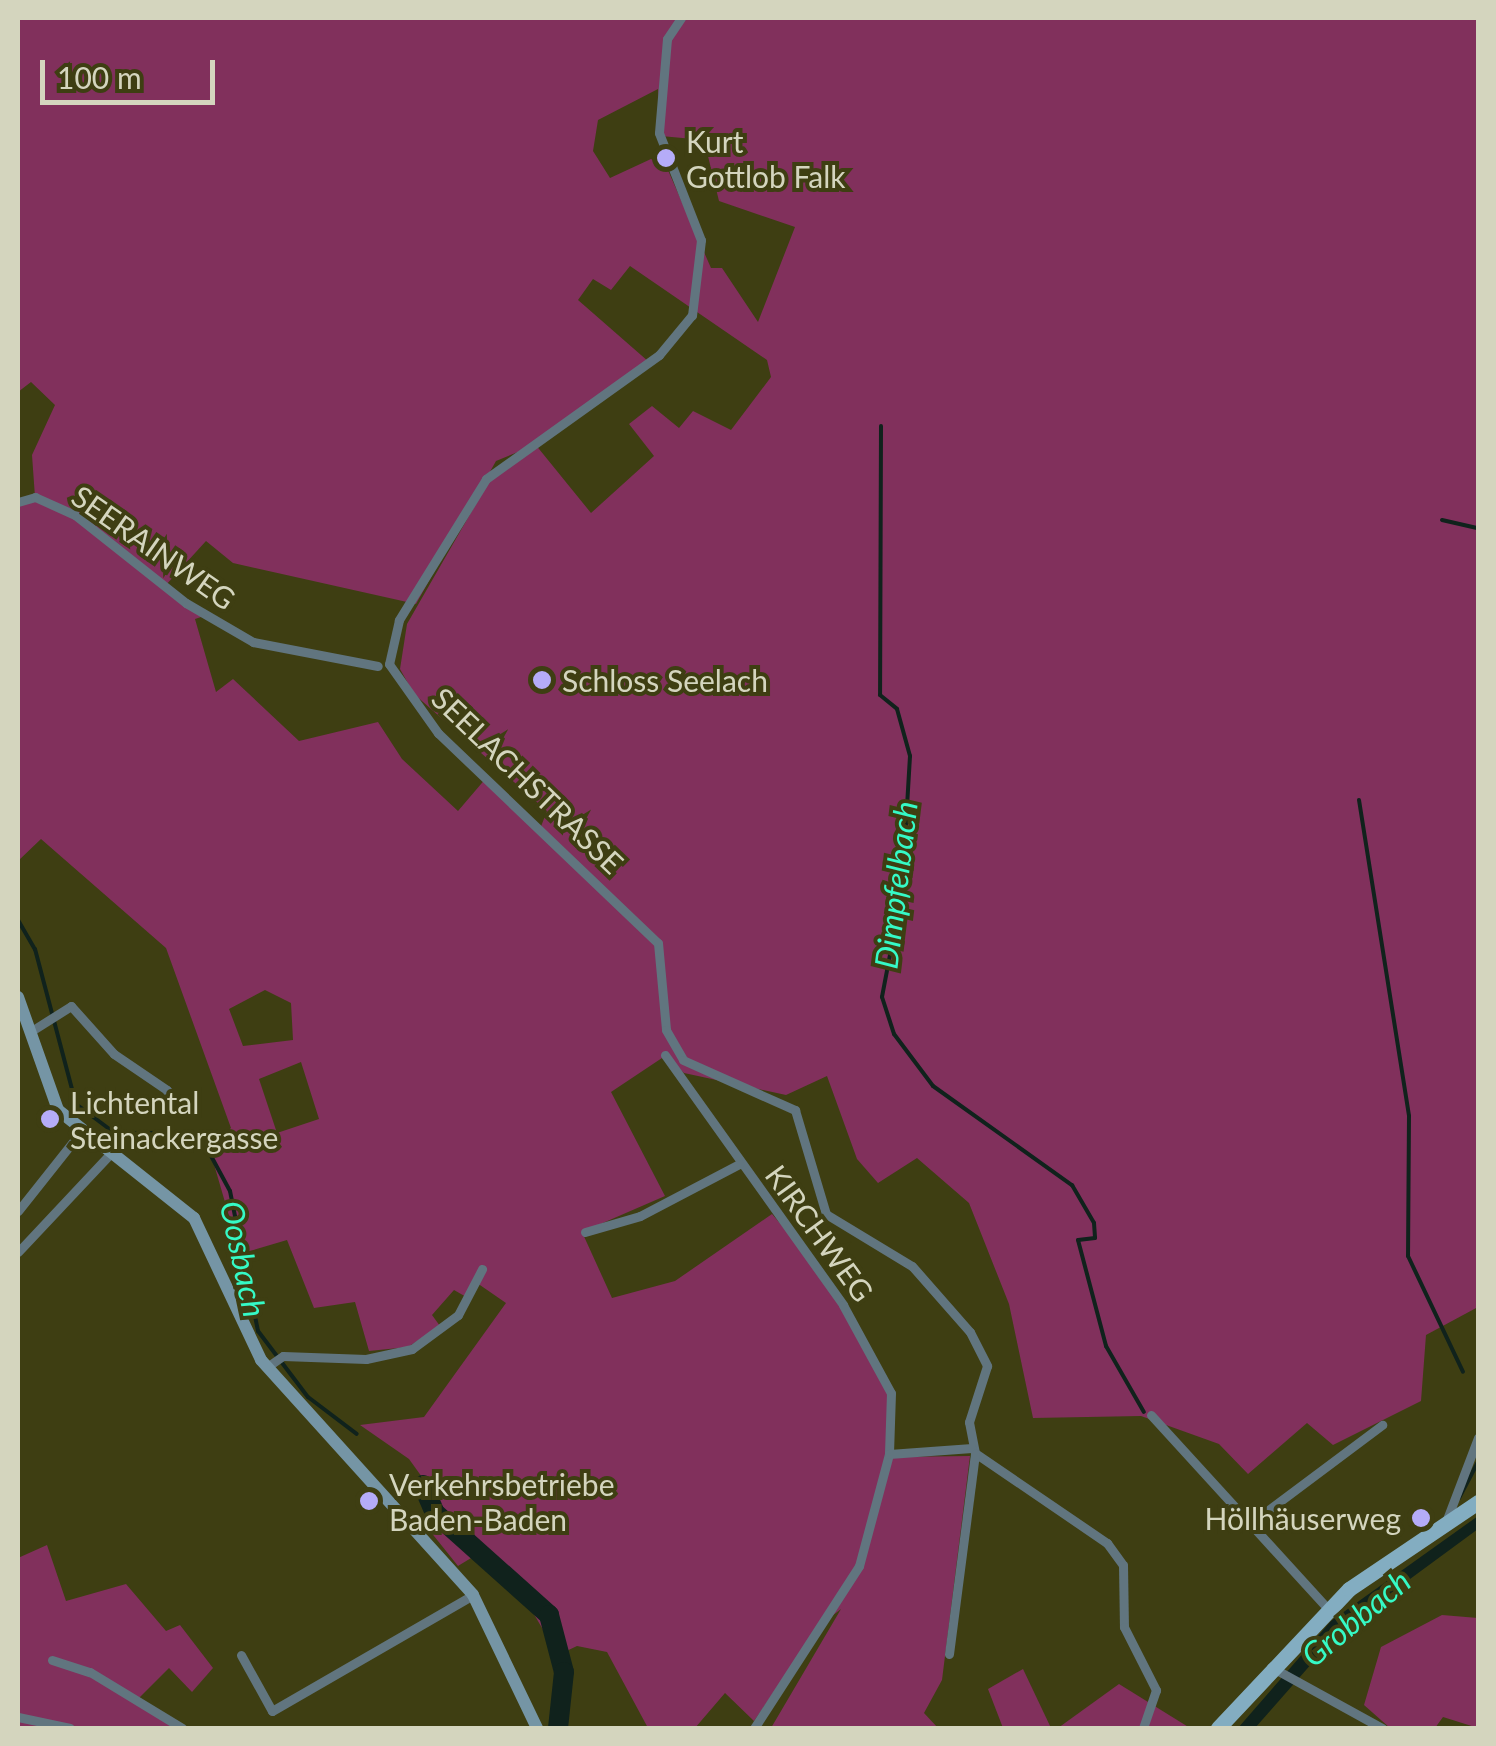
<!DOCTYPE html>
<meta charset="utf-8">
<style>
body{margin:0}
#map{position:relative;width:1496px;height:1746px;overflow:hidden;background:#3e3e12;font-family:Lato,sans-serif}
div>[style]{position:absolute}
.green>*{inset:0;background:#81305c}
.water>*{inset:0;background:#10221c}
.stream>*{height:4px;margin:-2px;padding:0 2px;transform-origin:2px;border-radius:2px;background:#10221c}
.river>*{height:20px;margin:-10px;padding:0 10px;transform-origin:10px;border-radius:10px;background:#10221c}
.street>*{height:9px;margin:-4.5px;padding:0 4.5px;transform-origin:4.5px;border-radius:4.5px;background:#61757f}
.secondary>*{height:12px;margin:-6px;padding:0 6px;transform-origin:6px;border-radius:6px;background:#7595a5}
.primary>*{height:15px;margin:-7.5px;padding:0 7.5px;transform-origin:7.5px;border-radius:7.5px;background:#83adc1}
.dots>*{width:28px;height:28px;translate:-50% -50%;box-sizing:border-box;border:5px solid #3e3e12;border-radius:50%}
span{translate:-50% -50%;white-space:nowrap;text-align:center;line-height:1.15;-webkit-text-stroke:8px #3e3e12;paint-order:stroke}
.poi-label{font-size:30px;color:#d4d5be}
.left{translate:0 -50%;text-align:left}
.right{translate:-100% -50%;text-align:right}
.street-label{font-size:30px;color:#d4d5be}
.water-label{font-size:32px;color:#35fac6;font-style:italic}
.frame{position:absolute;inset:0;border:20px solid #d4d5be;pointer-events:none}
.scale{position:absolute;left:40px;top:60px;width:175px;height:45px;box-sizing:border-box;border:5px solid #d4d5be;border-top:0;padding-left:12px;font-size:30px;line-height:35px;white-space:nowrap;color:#d4d5be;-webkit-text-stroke:8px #3e3e12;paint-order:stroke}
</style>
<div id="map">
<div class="green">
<i style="clip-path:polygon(evenodd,18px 18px,1478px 18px,1478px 1307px,1426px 1335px,1421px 1401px,1333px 1445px,1307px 1423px,1248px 1474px,1219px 1444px,1141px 1416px,1033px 1418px,1009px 1304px,969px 1203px,917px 1158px,878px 1183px,857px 1159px,827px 1076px,786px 1095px,684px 1073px,665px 1056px,611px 1092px,665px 1196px,582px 1232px,612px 1298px,675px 1281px,772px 1214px,819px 1269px,891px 1393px,891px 1457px,970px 1456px,942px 1680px,924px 1713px,938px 1728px,771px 1728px,841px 1609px,819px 1626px,754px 1721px,725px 1693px,695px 1728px,648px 1728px,607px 1652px,577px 1646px,558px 1655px,522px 1594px,476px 1555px,458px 1566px,426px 1526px,432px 1491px,409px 1459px,360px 1425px,424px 1417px,506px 1303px,477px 1283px,468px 1298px,454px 1290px,432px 1315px,440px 1326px,408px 1347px,369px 1351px,355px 1302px,314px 1308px,287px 1240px,240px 1254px,209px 1147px,231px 1128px,166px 948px,41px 839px,18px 861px,18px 502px,35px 497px,32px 455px,55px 405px,31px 382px,18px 392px,18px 18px,658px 89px,661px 136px,704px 140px,719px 201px,795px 227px,758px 322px,722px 268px,711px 268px,667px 168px,651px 159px,610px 178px,593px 151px,598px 120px,658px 89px,18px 18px,630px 266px,767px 360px,771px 377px,731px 430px,693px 411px,679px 428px,652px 406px,629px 424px,654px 456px,591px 513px,535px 444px,649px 362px,578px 300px,593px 279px,611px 290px,630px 266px,18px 18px,530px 447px,488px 483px,407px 624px,400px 669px,414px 694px,547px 811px,540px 829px,487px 777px,458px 811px,402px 759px,378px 722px,299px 741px,233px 679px,216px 692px,195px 619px,204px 616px,165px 586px,206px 541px,233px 563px,416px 604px,496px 461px,530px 447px,18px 18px,265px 990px,291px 1003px,293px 1040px,243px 1046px,229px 1009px,265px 990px,18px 18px,301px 1062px,319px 1119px,277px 1133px,259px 1079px,301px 1062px)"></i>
<i style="clip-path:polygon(47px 1545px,66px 1601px,126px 1584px,166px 1631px,180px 1625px,213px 1668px,192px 1692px,169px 1668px,139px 1698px,175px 1728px,18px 1728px,18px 1558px)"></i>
<i style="clip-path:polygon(1442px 1615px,1478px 1618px,1478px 1728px,1443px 1717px,1435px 1728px,1390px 1728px,1364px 1705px,1381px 1647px)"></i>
<i style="clip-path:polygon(1023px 1669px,1051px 1728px,1003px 1728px,988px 1689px)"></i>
<i style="clip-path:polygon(1119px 1684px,1190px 1728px,1058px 1728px)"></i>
</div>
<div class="water">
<i style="clip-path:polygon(1478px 1516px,1478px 1529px,1342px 1629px,1255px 1728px,1238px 1728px,1331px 1621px)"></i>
</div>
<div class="stream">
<i style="left:881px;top:426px;width:269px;rotate:90.2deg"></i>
<i style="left:880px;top:695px;width:22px;rotate:39deg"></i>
<i style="left:897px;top:709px;width:49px;rotate:74.5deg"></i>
<i style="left:910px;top:756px;width:136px;rotate:93.4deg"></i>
<i style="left:902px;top:892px;width:107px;rotate:100.8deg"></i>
<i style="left:882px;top:997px;width:39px;rotate:72deg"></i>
<i style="left:894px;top:1034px;width:65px;rotate:53.1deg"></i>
<i style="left:933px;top:1086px;width:171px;rotate:35.5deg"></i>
<i style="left:1072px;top:1185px;width:44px;rotate:59.9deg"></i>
<i style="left:1094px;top:1223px;width:15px;rotate:86deg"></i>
<i style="left:1095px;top:1238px;width:17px;rotate:173deg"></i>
<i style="left:1078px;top:1240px;width:110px;rotate:75.2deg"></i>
<i style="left:1106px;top:1346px;width:76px;rotate:60.1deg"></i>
<i style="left:1442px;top:520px;width:37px;rotate:13deg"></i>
<i style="left:1359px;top:800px;width:320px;rotate:81deg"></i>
<i style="left:1409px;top:1116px;width:140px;rotate:90.4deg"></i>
<i style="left:1408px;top:1256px;width:128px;rotate:64.6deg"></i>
<i style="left:18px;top:920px;width:34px;rotate:60deg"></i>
<i style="left:35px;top:949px;width:160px;rotate:75.2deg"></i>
<i style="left:76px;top:1104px;width:50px;rotate:36.9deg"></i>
<i style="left:116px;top:1134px;width:65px;rotate:-1.8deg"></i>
<i style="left:181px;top:1132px;width:36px;rotate:37deg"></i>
<i style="left:210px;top:1154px;width:42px;rotate:61.6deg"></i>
<i style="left:230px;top:1191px;width:143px;rotate:78.7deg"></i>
<i style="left:258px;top:1331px;width:83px;rotate:52.9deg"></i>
<i style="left:308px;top:1397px;width:61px;rotate:37.1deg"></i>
<i style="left:1459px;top:1498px;width:41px;rotate:-62.2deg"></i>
</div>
<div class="river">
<i style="left:423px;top:1485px;width:30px;rotate:67deg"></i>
<i style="left:435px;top:1513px;width:153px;rotate:41.8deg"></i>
<i style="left:549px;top:1615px;width:59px;rotate:75.3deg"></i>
<i style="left:564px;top:1672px;width:56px;rotate:96.1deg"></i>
</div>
<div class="street">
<i style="left:681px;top:18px;width:25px;rotate:124deg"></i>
<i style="left:667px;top:39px;width:94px;rotate:94.9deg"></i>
<i style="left:659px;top:133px;width:115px;rotate:68.6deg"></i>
<i style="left:701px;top:240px;width:76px;rotate:96.8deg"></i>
<i style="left:692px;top:315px;width:52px;rotate:129.5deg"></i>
<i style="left:659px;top:355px;width:213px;rotate:144.4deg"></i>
<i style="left:486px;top:479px;width:166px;rotate:121.7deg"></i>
<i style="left:399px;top:620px;width:45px;rotate:102.8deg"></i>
<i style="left:389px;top:664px;width:85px;rotate:54.6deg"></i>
<i style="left:438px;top:733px;width:304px;rotate:43.7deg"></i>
<i style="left:658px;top:943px;width:87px;rotate:84.7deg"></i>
<i style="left:666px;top:1030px;width:34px;rotate:60deg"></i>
<i style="left:683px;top:1060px;width:123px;rotate:24.1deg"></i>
<i style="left:795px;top:1110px;width:109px;rotate:73.4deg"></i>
<i style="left:826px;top:1214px;width:100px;rotate:31.2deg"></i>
<i style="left:912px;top:1266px;width:88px;rotate:48.7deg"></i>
<i style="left:970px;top:1332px;width:38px;rotate:63deg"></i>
<i style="left:987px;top:1366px;width:59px;rotate:107.8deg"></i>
<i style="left:969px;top:1422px;width:32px;rotate:79deg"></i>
<i style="left:975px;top:1453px;width:160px;rotate:34.3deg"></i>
<i style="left:1107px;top:1543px;width:27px;rotate:54deg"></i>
<i style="left:1123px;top:1565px;width:62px;rotate:89.1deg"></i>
<i style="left:1124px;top:1627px;width:71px;rotate:63.1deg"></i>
<i style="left:1156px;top:1690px;width:40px;rotate:108.9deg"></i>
<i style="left:18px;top:502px;width:18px;rotate:-16deg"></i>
<i style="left:35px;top:497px;width:44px;rotate:24.2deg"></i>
<i style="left:75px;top:515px;width:142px;rotate:38.4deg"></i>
<i style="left:186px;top:603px;width:78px;rotate:30.2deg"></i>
<i style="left:253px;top:642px;width:127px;rotate:10.9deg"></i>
<i style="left:33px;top:1030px;width:45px;rotate:-32.3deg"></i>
<i style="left:71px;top:1006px;width:64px;rotate:48.1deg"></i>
<i style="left:114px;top:1054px;width:64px;rotate:34.2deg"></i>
<i style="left:167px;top:1090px;width:16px;rotate:76deg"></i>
<i style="left:665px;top:1055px;width:307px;rotate:54.5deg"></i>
<i style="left:843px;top:1305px;width:100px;rotate:61.4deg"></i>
<i style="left:891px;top:1393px;width:61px;rotate:91.9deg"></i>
<i style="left:889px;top:1454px;width:116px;rotate:105deg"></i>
<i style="left:859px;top:1566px;width:193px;rotate:122.9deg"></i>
<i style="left:18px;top:1211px;width:98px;rotate:-51.6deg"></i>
<i style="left:585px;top:1232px;width:57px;rotate:-16.2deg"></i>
<i style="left:640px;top:1216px;width:112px;rotate:-27.7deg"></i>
<i style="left:18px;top:1252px;width:134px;rotate:-46.8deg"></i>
<i style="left:267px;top:1367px;width:19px;rotate:-35deg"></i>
<i style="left:283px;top:1356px;width:83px;rotate:2.1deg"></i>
<i style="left:366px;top:1359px;width:47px;rotate:-12.3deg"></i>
<i style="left:412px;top:1349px;width:57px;rotate:-36.5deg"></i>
<i style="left:458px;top:1315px;width:52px;rotate:-62.4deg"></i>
<i style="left:1151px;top:1415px;width:261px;rotate:47.6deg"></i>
<i style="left:889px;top:1454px;width:83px;rotate:-4.1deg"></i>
<i style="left:1447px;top:1519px;width:87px;rotate:-69.1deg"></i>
<i style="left:1255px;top:1520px;width:159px;rotate:-36.8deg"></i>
<i style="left:949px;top:1654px;width:202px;rotate:-82.6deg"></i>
<i style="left:241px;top:1655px;width:64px;rotate:61deg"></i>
<i style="left:272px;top:1711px;width:232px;rotate:-30deg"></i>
<i style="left:52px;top:1660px;width:40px;rotate:18deg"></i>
<i style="left:90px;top:1672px;width:108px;rotate:31.3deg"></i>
<i style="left:1271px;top:1667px;width:127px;rotate:28.8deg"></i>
<i style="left:18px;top:1717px;width:53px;rotate:11.9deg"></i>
</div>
<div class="secondary">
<i style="left:18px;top:997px;width:120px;rotate:70.5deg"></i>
<i style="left:58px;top:1110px;width:174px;rotate:38.5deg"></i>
<i style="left:194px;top:1218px;width:157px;rotate:64.7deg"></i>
<i style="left:261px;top:1360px;width:316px;rotate:47.9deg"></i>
<i style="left:473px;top:1595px;width:148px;rotate:64.3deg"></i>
</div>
<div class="primary">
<i style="left:1218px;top:1728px;width:191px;rotate:-46.7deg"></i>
<i style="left:1349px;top:1589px;width:156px;rotate:-34deg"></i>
</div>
<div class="dots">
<i style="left:666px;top:158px;background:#b5acf8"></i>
<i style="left:542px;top:680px;background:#b5acf8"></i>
<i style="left:50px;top:1119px;background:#b5acf8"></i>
<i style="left:369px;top:1501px;background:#b5acf8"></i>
<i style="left:1421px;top:1518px;background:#b5acf8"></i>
</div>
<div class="poi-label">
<span class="left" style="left:686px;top:158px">Kurt<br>Gottlob Falk</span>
<span class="left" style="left:562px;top:680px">Schloss Seelach</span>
<span class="left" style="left:70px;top:1119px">Lichtental<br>Steinackergasse</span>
<span class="left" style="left:389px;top:1501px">Verkehrsbetriebe<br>Baden-Baden</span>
<span class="right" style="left:1401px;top:1518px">Höllhäuserweg</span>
</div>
<div class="street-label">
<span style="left:154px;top:547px;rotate:35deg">SEERAINWEG</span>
<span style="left:528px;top:780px;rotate:44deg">SEELACHSTRASSE</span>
<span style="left:820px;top:1233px;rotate:54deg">KIRCHWEG</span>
</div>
<div class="water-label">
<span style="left:896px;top:885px;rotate:-83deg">Dimpfelbach</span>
<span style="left:243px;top:1259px;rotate:78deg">Oosbach</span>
<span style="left:1356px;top:1618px;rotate:-40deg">Grobbach</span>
</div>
<div class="frame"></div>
<div class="scale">100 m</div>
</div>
